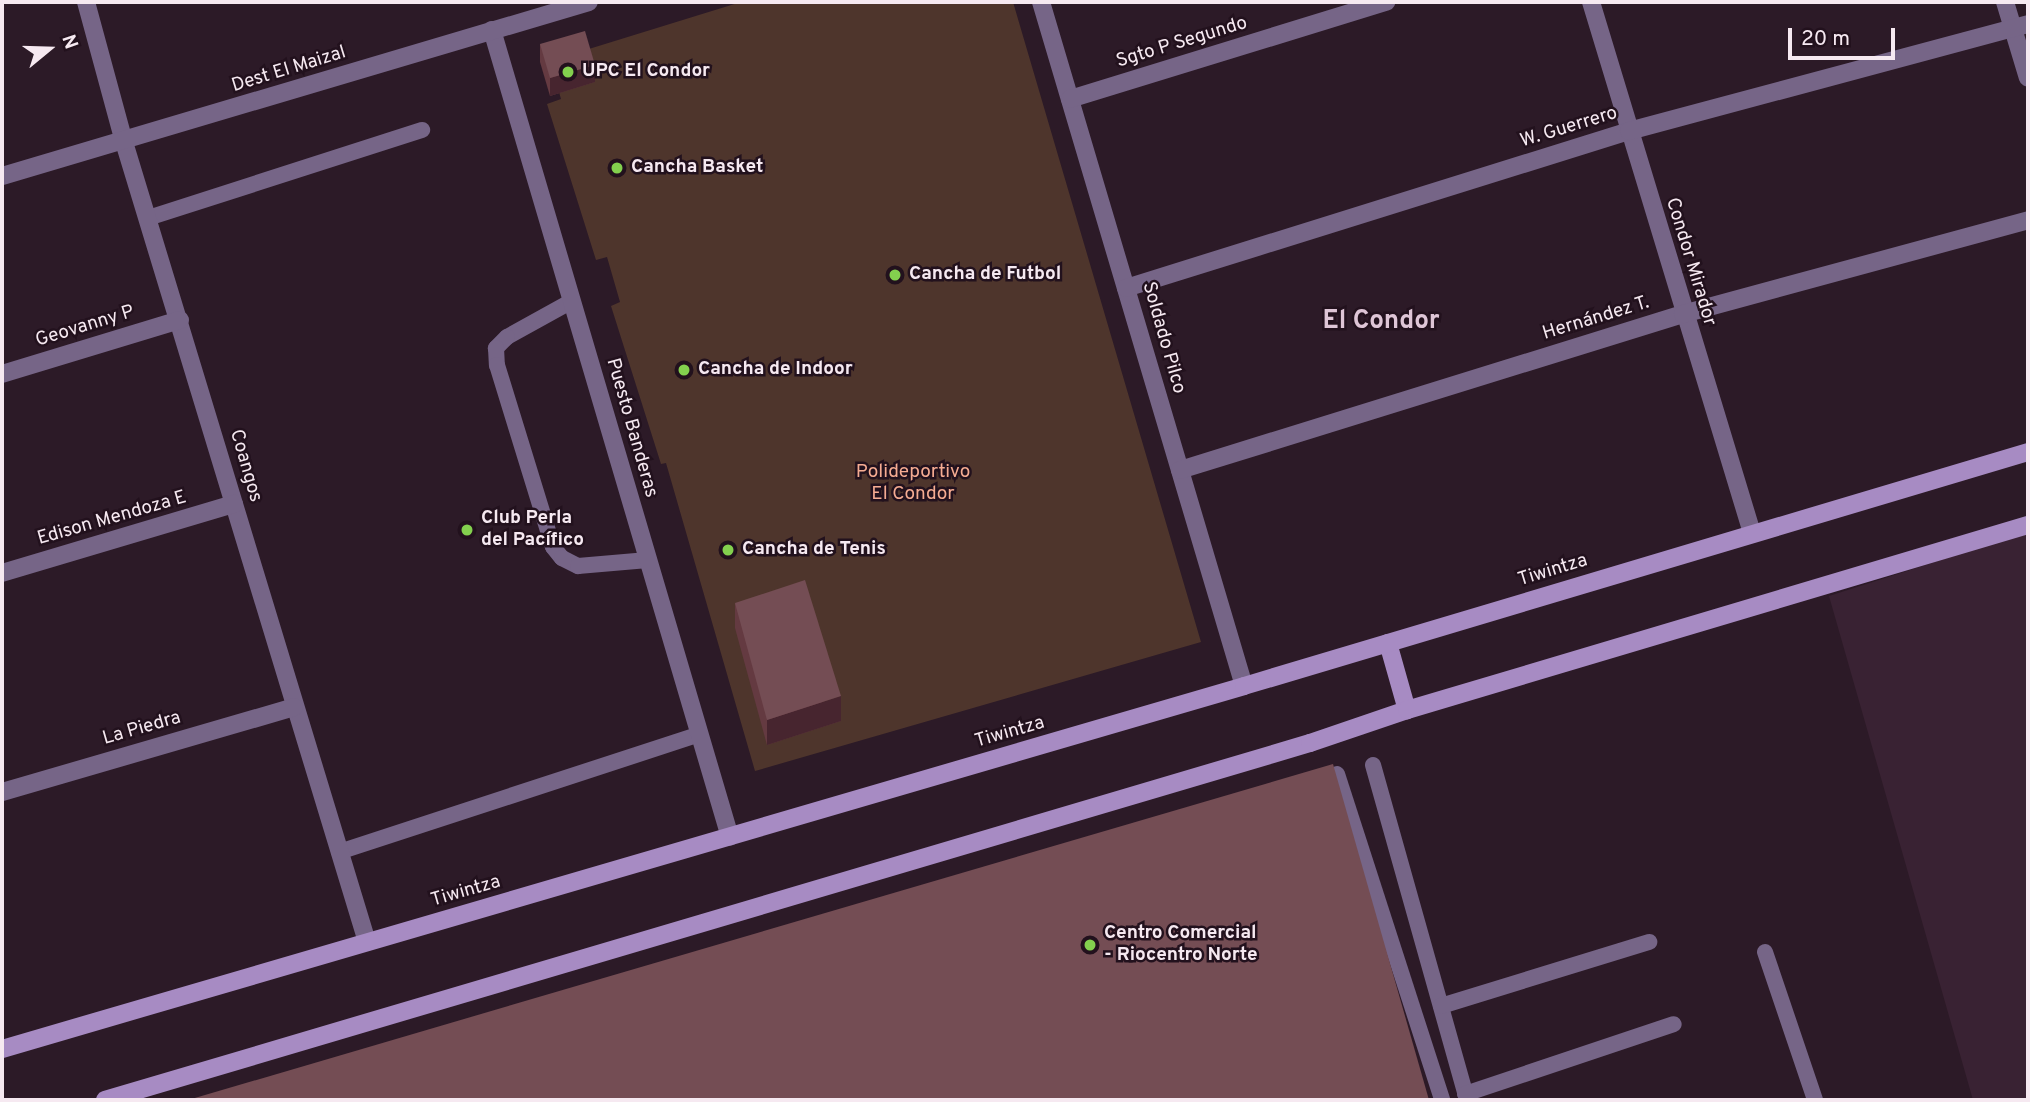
<!DOCTYPE html>
<meta charset="utf-8">
<style>
body{margin:0}
#map{position:relative;width:2030px;height:1102px;overflow:hidden;background:#2c1a27;font-family:Overpass,sans-serif}
div>[style]{position:absolute}
.built>*{inset:0;background:#392233}
.green>*{inset:0;background:#4e352c}
.lane>*{height:16px;margin:-8px;padding:0 8px;transform-origin:8px;border-radius:8px;background:#766587}
.street>*{height:18px;margin:-9px;padding:0 9px;transform-origin:9px;border-radius:9px;background:#766587}
.secondary>*{height:18px;margin:-9px;padding:0 9px;transform-origin:9px;border-radius:9px;background:#a78bc3}
.wall>*{inset:0;background:#643a41}
.shaded-wall>*{inset:0;background:#47252f}
.building>*{inset:0;background:#744d54}
.dots>*{width:19px;height:19px;translate:-50% -50%;box-sizing:border-box;border:4px solid #22111d;border-radius:50%}
span{translate:-50% -50%;white-space:nowrap;text-align:center;line-height:1.15;-webkit-text-stroke:5px #22111d;paint-order:stroke}
.street-label{font-size:19px;color:#f6e9f1}
.poi-label{font-size:19px;color:#f6e9f1;font-weight:700}
.left{translate:0 -50%;text-align:left}
.park-label{font-size:19px;color:#f6ac92}
.district-label{font-size:26px;color:#dec5d6;font-weight:700}
.frame{position:absolute;inset:0;border:4px solid #f6e9f1;pointer-events:none}
.north{position:absolute;left:14px;top:14px;width:70px;height:70px;-webkit-text-stroke:5px #22111d;paint-order:stroke;rotate:71deg;font-size:19px;font-weight:700;line-height:28px;text-align:center;color:#f6e9f1}
.north::after{content:'';display:block;margin:auto;width:24px;height:32px;background:#f6e9f1;clip-path:polygon(50% 0,100% 100%,50% 72%,0 100%)}
.scale{position:absolute;left:1788px;top:28px;width:107px;height:32px;box-sizing:border-box;border:4px solid #f6e9f1;border-top:0;padding-left:9px;font-size:21px;line-height:24px;white-space:nowrap;color:#f6e9f1;-webkit-text-stroke:5px #22111d;paint-order:stroke}
</style>
<div id="map">
<div class="built">
<i style="clip-path:polygon(2028px 532px,2028px 1100px,1973px 1100px,1829px 596px)"></i>
</div>
<div class="green">
<i style="clip-path:polygon(741px 2px,1013px 2px,1201px 642px,755px 771px,666px 463px,661px 464px,611px 306px,620px 302px,607px 257px,596px 260px,547px 104px,561px 99px,550px 61px)"></i>
</div>
<div class="lane">
<i style="left:148px;top:218px;width:288px;rotate:-17.8deg"></i>
<i style="left:572px;top:301px;width:74px;rotate:151deg"></i>
<i style="left:507px;top:337px;width:16px;rotate:135deg"></i>
<i style="left:496px;top:348px;width:17px;rotate:87deg"></i>
<i style="left:497px;top:365px;width:190px;rotate:72.9deg"></i>
<i style="left:553px;top:547px;width:14px;rotate:51deg"></i>
<i style="left:562px;top:558px;width:18px;rotate:27deg"></i>
<i style="left:578px;top:566px;width:70px;rotate:-4.9deg"></i>
<i style="left:1373px;top:765px;width:348px;rotate:74.3deg"></i>
<i style="left:1337px;top:774px;width:342px;rotate:72.1deg"></i>
<i style="left:339px;top:852px;width:379px;rotate:-18.1deg"></i>
<i style="left:1765px;top:952px;width:156px;rotate:71.3deg"></i>
<i style="left:1441px;top:1006px;width:218px;rotate:-17.1deg"></i>
<i style="left:1465px;top:1094px;width:220px;rotate:-18.5deg"></i>
</div>
<div class="street">
<i style="left:86px;top:2px;width:145px;rotate:74.8deg"></i>
<i style="left:124px;top:142px;width:836px;rotate:73.1deg"></i>
<i style="left:1041px;top:2px;width:713px;rotate:73.47deg"></i>
<i style="left:1591px;top:2px;width:555px;rotate:73.13deg"></i>
<i style="left:2005px;top:2px;width:79px;rotate:73.2deg"></i>
<i style="left:492px;top:30px;width:841px;rotate:73.57deg"></i>
<i style="left:1070px;top:99px;width:331px;rotate:-17.1deg"></i>
<i style="left:2px;top:176px;width:612px;rotate:-16.51deg"></i>
<i style="left:1126px;top:288px;width:527px;rotate:-17.33deg"></i>
<i style="left:1629px;top:131px;width:413px;rotate:-15deg"></i>
<i style="left:2px;top:374px;width:186px;rotate:-16.9deg"></i>
<i style="left:1180px;top:470px;width:527px;rotate:-17.23deg"></i>
<i style="left:1683px;top:314px;width:358px;rotate:-15.2deg"></i>
<i style="left:2px;top:573px;width:242px;rotate:-16.6deg"></i>
<i style="left:2px;top:792px;width:304px;rotate:-16.2deg"></i>
</div>
<div class="secondary">
<i style="left:1388px;top:643px;width:70px;rotate:74.2deg"></i>
<i style="left:2px;top:1049px;width:1294px;rotate:-16.29deg"></i>
<i style="left:1244px;top:686px;width:818px;rotate:-16.62deg"></i>
<i style="left:105px;top:1100px;width:1257px;rotate:-16.5deg"></i>
<i style="left:1310px;top:743px;width:102px;rotate:-18.8deg"></i>
<i style="left:1407px;top:710px;width:648px;rotate:-16.59deg"></i>
</div>
<div class="wall">
<i style="clip-path:polygon(540px 44px,595px 82px,550px 96px,540px 62px)"></i>
<i style="clip-path:polygon(735px 603px,841px 721px,767px 745px,735px 628px)"></i>
</div>
<div class="shaded-wall">
<i style="clip-path:polygon(595px 65px,595px 82px,550px 96px,550px 78px)"></i>
<i style="clip-path:polygon(841px 696px,841px 721px,767px 745px,767px 720px)"></i>
</div>
<div class="building">
<i style="clip-path:polygon(585px 31px,595px 65px,550px 78px,540px 44px)"></i>
<i style="clip-path:polygon(805px 580px,841px 696px,767px 720px,735px 603px)"></i>
<i style="clip-path:polygon(1333px 764px,1429px 1100px,188px 1100px)"></i>
</div>
<div class="dots">
<i style="left:568px;top:72px;background:#83d04e"></i>
<i style="left:617px;top:168px;background:#83d04e"></i>
<i style="left:895px;top:275px;background:#83d04e"></i>
<i style="left:684px;top:370px;background:#83d04e"></i>
<i style="left:467px;top:530px;background:#83d04e"></i>
<i style="left:728px;top:550px;background:#83d04e"></i>
<i style="left:1090px;top:945px;background:#83d04e"></i>
</div>
<div class="street-label">
<span style="left:1182px;top:43px;rotate:-17deg">Sgto P Segundo</span>
<span style="left:289px;top:70px;rotate:-17deg">Dest El Maizal</span>
<span style="left:1569px;top:128px;rotate:-17deg">W. Guerrero</span>
<span style="left:1690px;top:262px;rotate:73deg">Condor Mirador</span>
<span style="left:1596px;top:319px;rotate:-17deg">Hernández T.</span>
<span style="left:85px;top:327px;rotate:-17deg">Geovanny P</span>
<span style="left:1163px;top:338px;rotate:74deg">Soldado Pilco</span>
<span style="left:631px;top:428px;rotate:74deg">Puesto Banderas</span>
<span style="left:245px;top:466px;rotate:74deg">Coangos</span>
<span style="left:112px;top:519px;rotate:-16deg">Edison Mendoza E</span>
<span style="left:1553px;top:571px;rotate:-17deg">Tiwintza</span>
<span style="left:142px;top:729px;rotate:-16deg">La Piedra</span>
<span style="left:1010px;top:733px;rotate:-16deg">Tiwintza</span>
<span style="left:466px;top:892px;rotate:-16deg">Tiwintza</span>
</div>
<div class="poi-label">
<span class="left" style="left:582px;top:72px">UPC El Condor</span>
<span class="left" style="left:631px;top:168px">Cancha Basket</span>
<span class="left" style="left:909px;top:275px">Cancha de Futbol</span>
<span class="left" style="left:698px;top:370px">Cancha de Indoor</span>
<span class="left" style="left:481px;top:530px">Club Perla<br>del Pacífico</span>
<span class="left" style="left:742px;top:550px">Cancha de Tenis</span>
<span class="left" style="left:1104px;top:945px">Centro Comercial<br>- Riocentro Norte</span>
</div>
<div class="park-label">
<span style="left:913px;top:484px">Polideportivo<br>El Condor</span>
</div>
<div class="district-label">
<span style="left:1381px;top:322px">El Condor</span>
</div>
<div class="frame"></div>
<div class="north">N</div>
<div class="scale">20 m</div>
</div>
